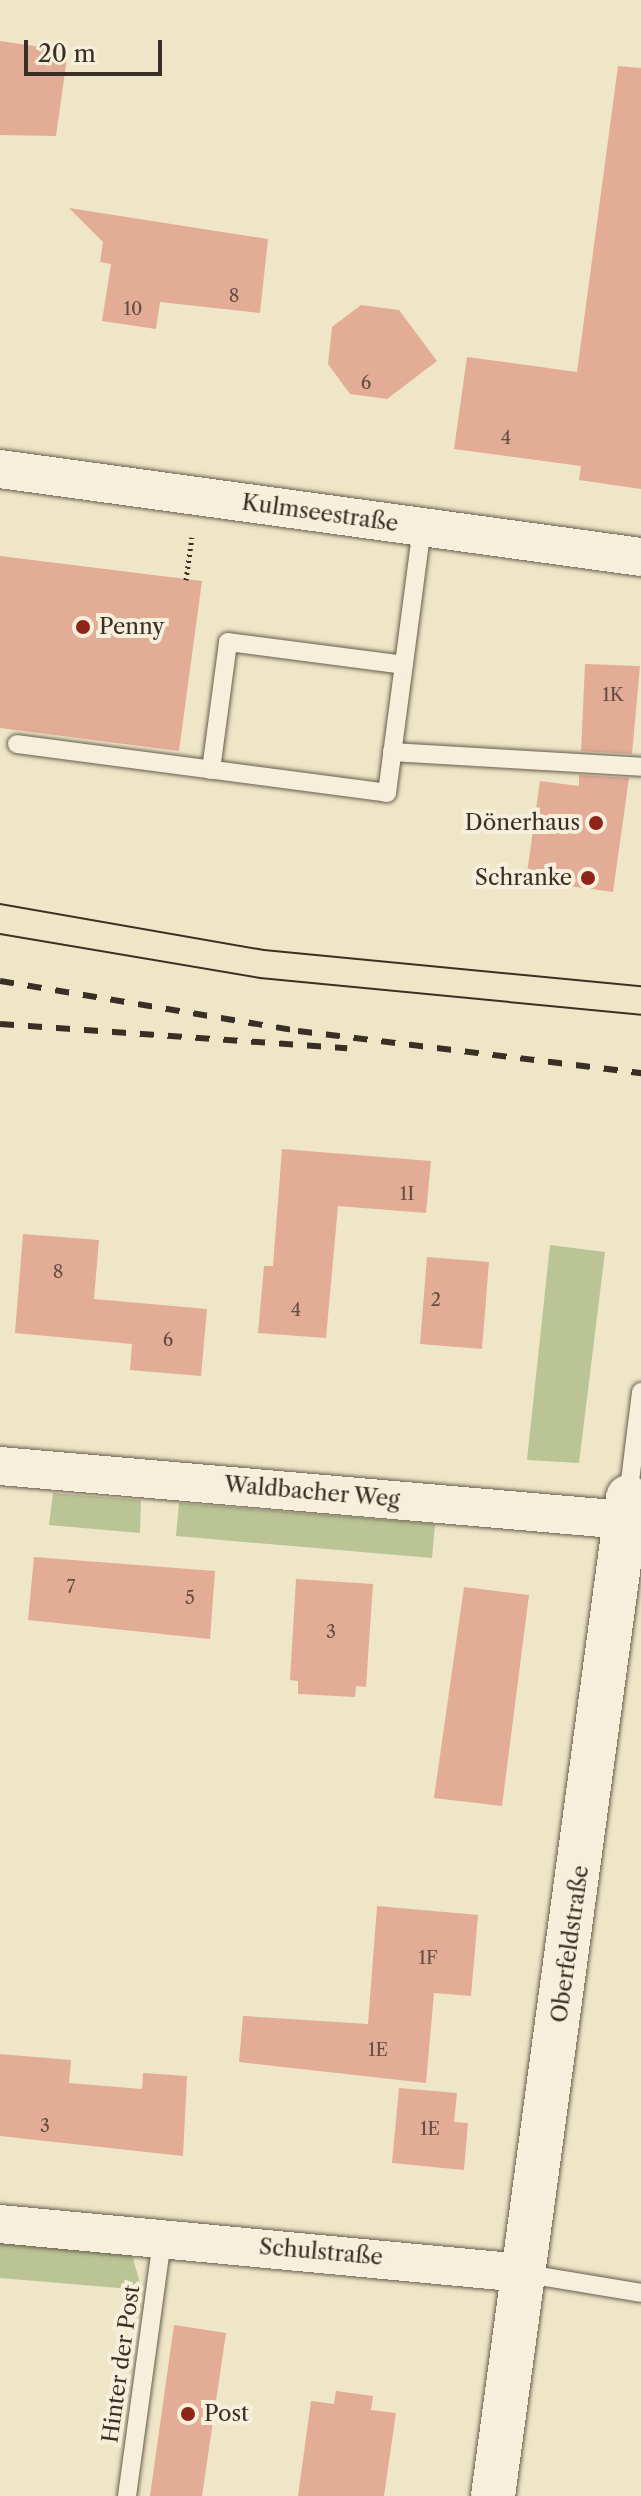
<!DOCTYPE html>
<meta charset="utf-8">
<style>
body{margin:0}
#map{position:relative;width:641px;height:2496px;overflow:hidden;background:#efe6c7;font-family:"Libre Caslon Text",serif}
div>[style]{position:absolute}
.green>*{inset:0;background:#bac495}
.building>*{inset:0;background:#e3ac97}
.path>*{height:5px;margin-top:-2.5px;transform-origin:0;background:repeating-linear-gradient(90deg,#3a2f24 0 2px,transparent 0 6px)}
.roads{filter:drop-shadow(0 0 2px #675d4d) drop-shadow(0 0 2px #675d4d)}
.service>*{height:18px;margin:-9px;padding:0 9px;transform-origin:9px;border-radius:9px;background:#f5efdb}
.minor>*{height:38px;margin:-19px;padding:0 19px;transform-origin:19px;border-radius:19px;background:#f5efdb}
.tertiary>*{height:44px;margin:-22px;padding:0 22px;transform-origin:22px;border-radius:22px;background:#f5efdb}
.tram>*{height:2px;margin:-1px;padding:0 1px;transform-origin:1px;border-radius:1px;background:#3a2f24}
.rail>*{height:6px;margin-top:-3px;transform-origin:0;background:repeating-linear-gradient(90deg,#3a2f24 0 14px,transparent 0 28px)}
.dots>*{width:22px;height:22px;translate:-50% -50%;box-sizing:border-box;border:4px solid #f5efdb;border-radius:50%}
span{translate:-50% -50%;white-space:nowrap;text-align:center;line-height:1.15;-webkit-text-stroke:8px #f5efdb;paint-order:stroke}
.number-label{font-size:18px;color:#644e41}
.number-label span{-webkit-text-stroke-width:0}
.street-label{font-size:22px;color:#3a2f24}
.poi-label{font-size:22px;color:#3a2f24}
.left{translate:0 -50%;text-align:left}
.right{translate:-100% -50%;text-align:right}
.scale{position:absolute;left:24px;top:40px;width:138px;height:36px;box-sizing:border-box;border:4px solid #3a2f24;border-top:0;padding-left:10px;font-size:24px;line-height:28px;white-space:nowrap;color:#3a2f24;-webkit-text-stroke:6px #f5efdb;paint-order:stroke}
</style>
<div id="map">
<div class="green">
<i style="clip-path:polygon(550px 1245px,605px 1252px,579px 1463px,527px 1460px)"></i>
<i style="clip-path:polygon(53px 1493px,141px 1500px,140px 1533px,49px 1525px)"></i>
<i style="clip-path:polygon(179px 1503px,435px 1524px,432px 1558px,176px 1536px)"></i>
<i style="clip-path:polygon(0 2241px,132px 2255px,142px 2290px,0 2278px)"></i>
</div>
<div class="building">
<i style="clip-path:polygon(0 41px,68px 51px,56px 136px,0 135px)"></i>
<i style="clip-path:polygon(618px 66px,641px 68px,641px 489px,579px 480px,581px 466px,454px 449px,467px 357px,577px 372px)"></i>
<i style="clip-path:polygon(69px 208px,268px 239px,260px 313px,160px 302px,156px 329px,102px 321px,111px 264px,100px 262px,103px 242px)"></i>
<i style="clip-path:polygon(361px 305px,399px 310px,437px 361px,387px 399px,350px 394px,328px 364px,332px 327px)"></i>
<i style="clip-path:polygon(0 556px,202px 581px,179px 751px,0 728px)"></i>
<i style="clip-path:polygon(585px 664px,640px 666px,632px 754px,581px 751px)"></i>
<i style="clip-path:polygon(579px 775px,629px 778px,613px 892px,526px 880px,540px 781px,579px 786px)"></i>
<i style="clip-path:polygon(282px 1149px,431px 1161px,426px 1213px,338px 1206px,326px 1338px,258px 1333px,264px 1266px,273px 1266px)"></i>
<i style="clip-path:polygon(23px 1234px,99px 1240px,94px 1299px,207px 1309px,201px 1376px,130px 1370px,132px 1344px,15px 1333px)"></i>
<i style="clip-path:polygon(427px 1257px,489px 1262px,482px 1349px,420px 1344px)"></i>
<i style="clip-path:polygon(34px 1557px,215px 1571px,210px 1639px,28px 1620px)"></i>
<i style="clip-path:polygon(296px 1579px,373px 1584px,366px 1687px,356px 1686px,355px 1697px,298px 1694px,298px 1681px,290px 1680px)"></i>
<i style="clip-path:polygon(464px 1587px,529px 1595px,502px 1806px,434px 1798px)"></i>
<i style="clip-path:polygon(377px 1906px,478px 1915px,471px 1996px,434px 1993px,426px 2083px,239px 2062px,243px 2016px,368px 2024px)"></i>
<i style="clip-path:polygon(0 2054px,71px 2060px,69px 2083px,142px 2089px,143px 2073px,187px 2076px,183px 2156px,0 2136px)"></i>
<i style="clip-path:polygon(399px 2088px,457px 2093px,454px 2122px,468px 2123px,464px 2170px,392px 2163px)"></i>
<i style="clip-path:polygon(174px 2325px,226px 2333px,202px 2496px,150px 2496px)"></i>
<i style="clip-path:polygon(336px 2391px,373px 2396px,371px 2410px,396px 2413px,384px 2496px,298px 2496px,311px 2401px,334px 2404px)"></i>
</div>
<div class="path">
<i style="left:186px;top:580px;width:43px;rotate:-82.1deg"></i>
</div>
<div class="roads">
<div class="service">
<i style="left:17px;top:744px;width:373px;rotate:7.5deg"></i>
<i style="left:387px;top:793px;width:268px;rotate:-82.5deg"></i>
<i style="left:392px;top:752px;width:249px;rotate:3.4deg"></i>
<i style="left:211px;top:770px;width:129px;rotate:-82.4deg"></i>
<i style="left:228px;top:642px;width:177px;rotate:7.4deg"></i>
<i style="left:628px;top:1497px;width:106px;rotate:-82.9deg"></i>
<i style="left:522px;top:2273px;width:121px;rotate:9.5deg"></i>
<i style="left:127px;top:2496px;width:259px;rotate:-82.2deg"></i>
</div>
<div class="minor">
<i style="left:0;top:469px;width:647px;rotate:7.82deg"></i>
<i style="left:0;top:1466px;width:627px;rotate:4.94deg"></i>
<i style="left:0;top:2224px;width:524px;rotate:5.36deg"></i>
</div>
<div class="tertiary">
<i style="left:493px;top:2496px;width:1008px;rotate:-82.3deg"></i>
</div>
</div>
<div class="tram">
<i style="left:0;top:904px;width:268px;rotate:9.9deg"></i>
<i style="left:264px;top:950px;width:379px;rotate:5.5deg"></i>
<i style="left:0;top:934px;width:264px;rotate:9.6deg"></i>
<i style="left:260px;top:978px;width:383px;rotate:5.5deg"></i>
</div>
<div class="rail">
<i style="left:0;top:981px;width:302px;rotate:9.5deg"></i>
<i style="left:298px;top:1031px;width:346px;rotate:7deg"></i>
<i style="left:0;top:1024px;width:348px;rotate:4deg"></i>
</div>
<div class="dots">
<i style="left:83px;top:627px;background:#8f2418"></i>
<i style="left:596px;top:823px;background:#8f2418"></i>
<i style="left:588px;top:878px;background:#8f2418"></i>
<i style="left:188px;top:2414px;background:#8f2418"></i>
</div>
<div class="number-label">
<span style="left:234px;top:296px">8</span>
<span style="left:133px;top:309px">10</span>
<span style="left:366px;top:383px">6</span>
<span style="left:506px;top:438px">4</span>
<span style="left:613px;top:695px">1K</span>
<span style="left:407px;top:1194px">1I</span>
<span style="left:58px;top:1272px">8</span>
<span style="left:436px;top:1300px">2</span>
<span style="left:296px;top:1310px">4</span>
<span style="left:168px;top:1340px">6</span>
<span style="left:71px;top:1587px">7</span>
<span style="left:190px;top:1598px">5</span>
<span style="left:331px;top:1632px">3</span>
<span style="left:428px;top:1958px">1F</span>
<span style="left:378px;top:2050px">1E</span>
<span style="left:45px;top:2126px">3</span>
<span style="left:430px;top:2129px">1E</span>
</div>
<div class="street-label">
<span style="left:320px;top:513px;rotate:8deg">Kulmseestraße</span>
<span style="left:312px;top:1492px;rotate:5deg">Waldbacher Weg</span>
<span style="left:570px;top:1944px;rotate:-82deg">Oberfeldstraße</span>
<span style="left:321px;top:2252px;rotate:5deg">Schulstraße</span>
<span style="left:121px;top:2364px;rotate:-82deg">Hinter der Post</span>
</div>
<div class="poi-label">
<span class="left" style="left:99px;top:627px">Penny</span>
<span class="right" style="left:580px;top:823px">Dönerhaus</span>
<span class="right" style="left:572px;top:878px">Schranke</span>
<span class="left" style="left:204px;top:2414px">Post</span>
</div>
<div class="scale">20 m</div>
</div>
